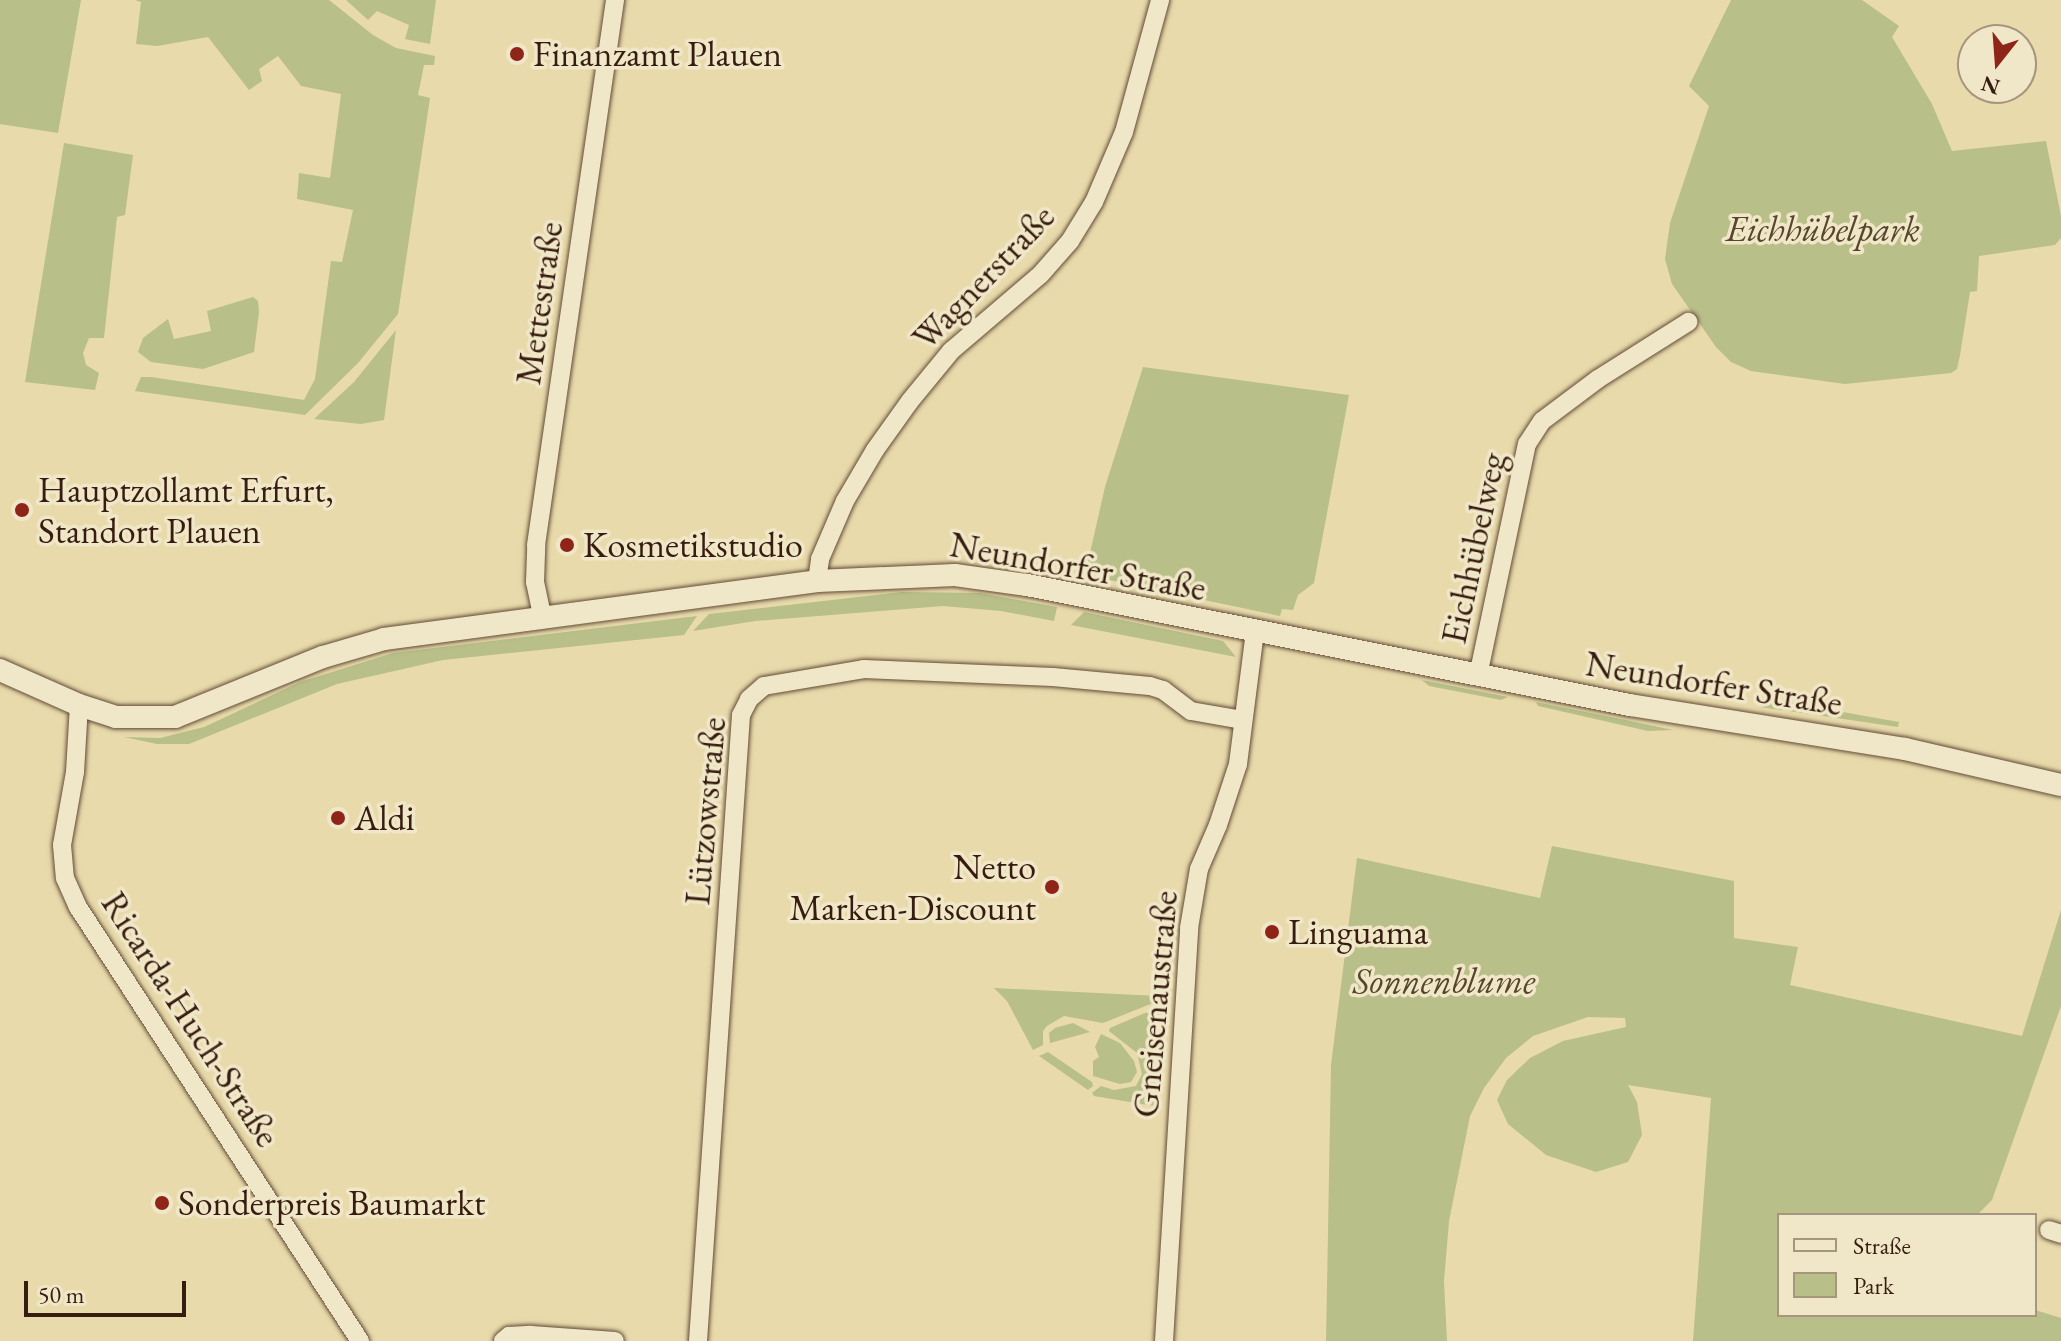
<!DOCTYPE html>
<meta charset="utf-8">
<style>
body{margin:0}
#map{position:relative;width:2061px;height:1341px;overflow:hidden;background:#e8daab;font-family:"EB Garamond",serif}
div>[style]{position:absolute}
.green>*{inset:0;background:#b8bf88}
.roads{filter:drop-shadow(0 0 2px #634c36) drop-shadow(0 0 2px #634c36)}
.minor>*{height:18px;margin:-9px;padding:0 9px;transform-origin:9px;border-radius:9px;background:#f0e7c8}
.tertiary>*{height:22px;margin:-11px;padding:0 11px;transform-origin:11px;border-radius:11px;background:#f0e7c8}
.dots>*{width:22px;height:22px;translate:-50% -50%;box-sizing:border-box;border:4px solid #f0e7c8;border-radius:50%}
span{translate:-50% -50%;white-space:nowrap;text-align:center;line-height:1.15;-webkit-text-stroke:7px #f0e7c8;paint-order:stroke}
.poi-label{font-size:36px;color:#371d0f}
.left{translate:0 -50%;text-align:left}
.right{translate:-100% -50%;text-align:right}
.park-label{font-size:36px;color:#57462d;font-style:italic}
.street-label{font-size:36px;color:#371d0f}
.legend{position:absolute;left:1777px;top:1213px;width:260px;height:104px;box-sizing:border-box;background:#f0e7c8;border:2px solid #a6967e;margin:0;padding:10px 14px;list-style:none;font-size:24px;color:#371d0f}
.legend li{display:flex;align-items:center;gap:16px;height:40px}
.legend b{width:40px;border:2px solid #a6967e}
.north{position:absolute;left:1957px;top:24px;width:80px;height:80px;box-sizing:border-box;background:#f0e7c8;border:2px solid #a6967e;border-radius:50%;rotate:197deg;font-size:22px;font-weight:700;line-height:32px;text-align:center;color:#371d0f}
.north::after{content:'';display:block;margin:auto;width:28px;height:36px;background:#8f2418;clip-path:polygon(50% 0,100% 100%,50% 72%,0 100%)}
.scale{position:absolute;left:24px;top:1281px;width:162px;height:36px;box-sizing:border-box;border:4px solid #371d0f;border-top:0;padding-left:10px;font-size:24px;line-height:28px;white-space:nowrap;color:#371d0f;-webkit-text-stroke:6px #f0e7c8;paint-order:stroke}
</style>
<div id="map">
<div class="green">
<i style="clip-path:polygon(0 0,81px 0,58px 133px,0 124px)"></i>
<i style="clip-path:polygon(135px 0,329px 0,373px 35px,396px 48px,435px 56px,434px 65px,424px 65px,418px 95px,430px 98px,398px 314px,358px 363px,305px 415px,135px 391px,141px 377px,151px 377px,304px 400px,315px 379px,331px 261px,342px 262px,353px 210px,297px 199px,299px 173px,330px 178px,341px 94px,301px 86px,278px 56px,259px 69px,262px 81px,249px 90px,208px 37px,157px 46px,136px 44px,141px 2px)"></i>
<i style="clip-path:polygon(346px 0,436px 0,430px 44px,405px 39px,409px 25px,377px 11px,368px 20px)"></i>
<i style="clip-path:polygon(1731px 0,1862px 0,1899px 26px,1892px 37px,1932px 104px,1952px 151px,2046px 141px,2061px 216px,2061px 238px,2055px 245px,1979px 256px,1977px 291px,1970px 292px,1960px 355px,1957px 369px,1951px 373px,1845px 384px,1751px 371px,1731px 362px,1716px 347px,1672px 284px,1665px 259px,1670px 223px,1709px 106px,1689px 86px)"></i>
<i style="clip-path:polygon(64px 143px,133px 155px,125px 215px,117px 217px,104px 338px,89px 338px,83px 353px,86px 365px,99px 373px,95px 390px,25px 382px)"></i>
<i style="clip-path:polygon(253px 297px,258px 301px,259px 312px,254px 352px,203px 369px,151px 362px,138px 352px,143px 338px,168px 319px,174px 339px,211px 331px,207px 311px)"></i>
<i style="clip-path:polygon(396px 330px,384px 420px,361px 424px,314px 419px,354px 382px)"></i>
<i style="clip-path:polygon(1143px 367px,1349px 395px,1314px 583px,1298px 595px,1293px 610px,1282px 609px,1280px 616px,1085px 575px,1105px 487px)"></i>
<i style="clip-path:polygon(902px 592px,980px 593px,1057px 607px,1054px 621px,1001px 611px,943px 606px,755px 621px,693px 631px,709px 614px)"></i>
<i style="clip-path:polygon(1084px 612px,1223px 641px,1236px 657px,1071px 625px)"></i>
<i style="clip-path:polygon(697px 616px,684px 635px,443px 660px,337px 684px,189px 744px,157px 744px,124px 737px,160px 738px,204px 727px,300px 682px,393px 653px)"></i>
<i style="clip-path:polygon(1422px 680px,1427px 681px,1508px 697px,1501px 700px,1429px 686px)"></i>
<i style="clip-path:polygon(1780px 701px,1899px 722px,1898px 727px,1760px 707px)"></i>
<i style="clip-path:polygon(1536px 702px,1616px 718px,1673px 730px,1648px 731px,1538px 706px)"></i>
<i style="clip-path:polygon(1552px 846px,1734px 881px,1734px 938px,1798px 947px,1790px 985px,2022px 1036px,2061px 910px,2061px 1006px,1992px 1200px,1977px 1215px,1779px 1215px,1779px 1315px,2035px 1315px,2035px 1310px,2061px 1318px,2061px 1341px,1693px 1341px,1711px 1098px,1628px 1085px,1637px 1102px,1642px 1135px,1628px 1162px,1596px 1172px,1546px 1155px,1508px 1124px,1497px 1100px,1507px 1080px,1530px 1058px,1563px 1041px,1626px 1027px,1625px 1018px,1588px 1017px,1533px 1036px,1506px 1058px,1484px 1088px,1470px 1116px,1449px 1221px,1444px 1281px,1447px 1341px,1326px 1341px,1331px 1065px,1357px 858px,1540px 898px)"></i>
<i style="clip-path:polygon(994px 988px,1158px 996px,1158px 1001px,1103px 1023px,1064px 1016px,1047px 1026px,1043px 1031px,1043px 1045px,1033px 1050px,1007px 1001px)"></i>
<i style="clip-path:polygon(1161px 1011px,1154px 1106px,1094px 1096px,1092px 1093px,1101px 1086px,1114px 1090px,1136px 1086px,1142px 1074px,1137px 1053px,1109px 1031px,1110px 1028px,1145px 1013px)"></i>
<i style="clip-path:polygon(1073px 1023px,1090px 1032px,1050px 1043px,1049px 1033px,1055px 1028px)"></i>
<i style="clip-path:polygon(1101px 1034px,1120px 1043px,1134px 1061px,1137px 1072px,1131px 1082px,1120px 1084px,1093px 1076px,1093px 1061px,1099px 1057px,1095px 1047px)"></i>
<i style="clip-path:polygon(1048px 1052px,1092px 1082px,1093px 1086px,1088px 1090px,1039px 1056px)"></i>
</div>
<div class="roads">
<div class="minor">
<i style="left:817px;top:581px;width:22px;rotate:-82deg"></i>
<i style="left:820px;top:559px;width:63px;rotate:-66.7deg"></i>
<i style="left:845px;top:501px;width:59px;rotate:-59.5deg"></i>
<i style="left:875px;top:450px;width:60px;rotate:-54.5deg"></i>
<i style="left:910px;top:401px;width:65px;rotate:-50.6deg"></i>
<i style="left:951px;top:351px;width:118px;rotate:-40.5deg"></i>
<i style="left:1041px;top:274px;width:44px;rotate:-48.7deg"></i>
<i style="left:1070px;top:241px;width:46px;rotate:-58.4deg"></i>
<i style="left:1094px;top:202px;width:76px;rotate:-66.8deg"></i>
<i style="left:1124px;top:132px;width:137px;rotate:-74.7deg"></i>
<i style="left:542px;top:615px;width:34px;rotate:-102deg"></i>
<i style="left:535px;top:582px;width:37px;rotate:-88deg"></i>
<i style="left:536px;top:545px;width:551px;rotate:-81.75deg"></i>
<i style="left:1478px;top:676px;width:237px;rotate:-78.1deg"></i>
<i style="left:1527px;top:444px;width:27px;rotate:-57deg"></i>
<i style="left:1542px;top:421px;width:70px;rotate:-36.9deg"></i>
<i style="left:1598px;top:379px;width:107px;rotate:-32.3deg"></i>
<i style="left:79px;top:705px;width:67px;rotate:93.4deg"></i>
<i style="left:75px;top:772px;width:74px;rotate:100.1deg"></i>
<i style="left:62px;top:845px;width:33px;rotate:85deg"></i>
<i style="left:65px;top:878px;width:32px;rotate:66deg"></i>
<i style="left:78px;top:907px;width:518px;rotate:56.99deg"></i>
<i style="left:2049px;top:1230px;width:13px;rotate:18deg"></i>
<i style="left:503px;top:1341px;width:8px;rotate:-40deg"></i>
<i style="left:509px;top:1336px;width:22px;rotate:-3deg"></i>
<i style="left:531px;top:1335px;width:84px;rotate:4.1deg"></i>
<i style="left:698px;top:1341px;width:627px;rotate:-86.07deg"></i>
<i style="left:741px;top:715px;width:18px;rotate:-63deg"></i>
<i style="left:749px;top:699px;width:20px;rotate:-41deg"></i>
<i style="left:764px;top:686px;width:101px;rotate:-9.6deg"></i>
<i style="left:864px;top:669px;width:189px;rotate:2.4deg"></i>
<i style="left:1053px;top:677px;width:97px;rotate:5.3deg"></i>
<i style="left:1150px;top:686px;width:14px;rotate:17deg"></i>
<i style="left:1163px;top:690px;width:35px;rotate:37deg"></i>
<i style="left:1191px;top:711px;width:53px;rotate:9.8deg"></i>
<i style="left:1164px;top:1341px;width:414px;rotate:-86.5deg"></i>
<i style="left:1189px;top:928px;width:60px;rotate:-80.4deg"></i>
<i style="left:1199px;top:869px;width:48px;rotate:-66.6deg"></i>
<i style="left:1218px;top:825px;width:64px;rotate:-71.8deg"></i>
<i style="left:1238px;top:764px;width:133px;rotate:-82.7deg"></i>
</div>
<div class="tertiary">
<i style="left:0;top:670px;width:86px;rotate:23.9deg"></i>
<i style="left:79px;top:705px;width:39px;rotate:18deg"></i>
<i style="left:116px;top:717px;width:59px"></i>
<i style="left:175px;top:717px;width:160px;rotate:-22.1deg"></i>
<i style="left:323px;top:657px;width:64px;rotate:-16.4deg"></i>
<i style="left:384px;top:639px;width:437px;rotate:-7.6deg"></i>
<i style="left:817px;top:581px;width:138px;rotate:-2.5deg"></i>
<i style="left:955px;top:575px;width:73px;rotate:7.9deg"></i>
<i style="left:1027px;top:585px;width:615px;rotate:11.26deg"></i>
<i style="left:1630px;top:705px;width:278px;rotate:9.1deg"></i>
<i style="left:1905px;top:749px;width:160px;rotate:13deg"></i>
</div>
</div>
<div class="dots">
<i style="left:517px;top:54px;background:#8f2418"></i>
<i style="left:22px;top:510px;background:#8f2418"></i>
<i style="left:567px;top:545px;background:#8f2418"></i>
<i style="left:338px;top:818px;background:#8f2418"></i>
<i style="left:1052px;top:887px;background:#8f2418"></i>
<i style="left:1272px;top:932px;background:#8f2418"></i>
<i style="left:162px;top:1203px;background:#8f2418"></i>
</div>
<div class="poi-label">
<span class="left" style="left:533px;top:54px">Finanzamt Plauen</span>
<span class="left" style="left:38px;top:510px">Hauptzollamt Erfurt,<br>Standort Plauen</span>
<span class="left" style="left:583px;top:545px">Kosmetikstudio</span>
<span class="left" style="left:354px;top:818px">Aldi</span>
<span class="right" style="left:1036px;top:887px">Netto<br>Marken-Discount</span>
<span class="left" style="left:1288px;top:932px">Linguama</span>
<span class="left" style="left:178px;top:1203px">Sonderpreis Baumarkt</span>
</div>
<div class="park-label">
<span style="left:1823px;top:229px">Eichhübelpark</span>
<span style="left:1444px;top:981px">Sonnenblume</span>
</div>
<div class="street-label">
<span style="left:983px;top:277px;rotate:-46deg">Wagnerstraße</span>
<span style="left:539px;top:303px;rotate:-82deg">Mettestraße</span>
<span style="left:1473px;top:548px;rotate:-78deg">Eichhübelweg</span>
<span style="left:1078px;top:566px;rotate:10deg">Neundorfer Straße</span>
<span style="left:1714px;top:683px;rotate:9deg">Neundorfer Straße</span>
<span style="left:705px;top:811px;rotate:-85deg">Lützowstraße</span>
<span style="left:1155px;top:1004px;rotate:-85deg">Gneisenaustraße</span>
<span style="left:191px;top:1019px;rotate:57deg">Ricarda-Huch-Straße</span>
</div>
<ul class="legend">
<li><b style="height:10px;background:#f0e7c8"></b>Straße</li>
<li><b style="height:22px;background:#b8bf88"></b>Park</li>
</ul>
<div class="north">N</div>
<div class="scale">50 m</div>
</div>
